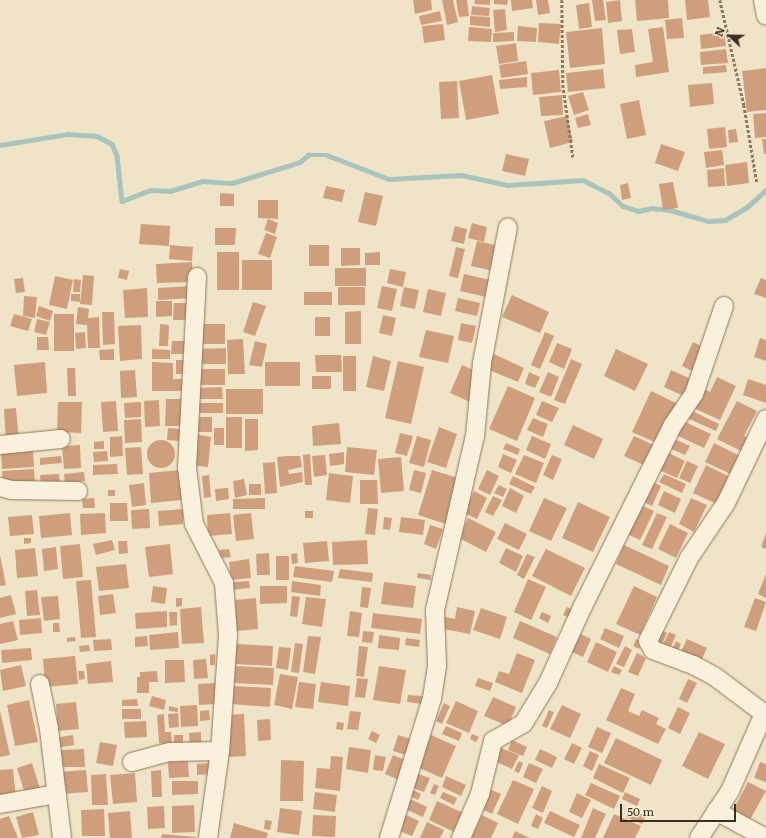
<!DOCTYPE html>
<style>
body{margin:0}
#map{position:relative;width:766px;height:838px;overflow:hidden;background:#f0e4c8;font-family:Literata,serif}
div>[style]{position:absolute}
.stream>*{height:4.5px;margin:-2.25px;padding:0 2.25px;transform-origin:2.25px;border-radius:2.25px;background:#a9c4bc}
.building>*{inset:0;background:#cf9f7d}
.round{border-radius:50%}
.path>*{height:2.5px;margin-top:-1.25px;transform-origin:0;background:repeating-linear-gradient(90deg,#8d765c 0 3px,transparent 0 5px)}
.roads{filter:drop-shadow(0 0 1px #8d765c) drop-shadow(0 0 1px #8d765c)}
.street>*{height:18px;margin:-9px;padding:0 9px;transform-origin:9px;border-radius:9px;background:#faf1dc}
span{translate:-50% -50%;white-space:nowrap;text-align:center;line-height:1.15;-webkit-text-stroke:4px #f7eed8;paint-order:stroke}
.north{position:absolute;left:710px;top:16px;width:40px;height:40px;-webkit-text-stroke:3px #f7eed8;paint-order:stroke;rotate:292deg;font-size:11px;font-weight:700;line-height:16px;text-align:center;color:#3d2e20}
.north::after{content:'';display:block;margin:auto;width:14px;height:18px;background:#3d2e20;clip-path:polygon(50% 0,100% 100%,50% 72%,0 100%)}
.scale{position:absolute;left:620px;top:804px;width:116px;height:18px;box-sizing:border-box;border:2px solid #3d2e20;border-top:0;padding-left:5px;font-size:12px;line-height:14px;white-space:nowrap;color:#3d2e20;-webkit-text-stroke:3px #f7eed8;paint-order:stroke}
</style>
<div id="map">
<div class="stream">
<i style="left:0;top:145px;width:69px;rotate:-9.2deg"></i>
<i style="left:68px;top:134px;width:29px;rotate:4deg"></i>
<i style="left:97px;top:136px;width:17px;rotate:28deg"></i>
<i style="left:112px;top:144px;width:13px;rotate:67deg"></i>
<i style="left:117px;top:156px;width:45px;rotate:83.7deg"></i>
<i style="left:122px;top:201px;width:31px;rotate:-21deg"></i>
<i style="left:151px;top:190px;width:19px;rotate:3deg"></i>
<i style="left:170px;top:191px;width:34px;rotate:-17deg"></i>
<i style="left:202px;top:181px;width:30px;rotate:4deg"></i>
<i style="left:232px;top:183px;width:71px;rotate:-17.2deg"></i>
<i style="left:300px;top:162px;width:11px;rotate:-41deg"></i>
<i style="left:308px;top:155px;width:19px"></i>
<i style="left:327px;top:155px;width:66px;rotate:21.2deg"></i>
<i style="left:389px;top:179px;width:72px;rotate:-3.2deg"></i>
<i style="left:461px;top:175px;width:48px;rotate:12deg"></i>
<i style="left:508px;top:185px;width:75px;rotate:-3.8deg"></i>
<i style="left:583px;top:180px;width:29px;rotate:27deg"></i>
<i style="left:609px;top:193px;width:19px;rotate:43deg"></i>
<i style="left:623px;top:206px;width:16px;rotate:18deg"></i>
<i style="left:638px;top:211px;width:14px;rotate:-12deg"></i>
<i style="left:652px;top:208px;width:18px;rotate:6deg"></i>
<i style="left:670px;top:210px;width:40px;rotate:16deg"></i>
<i style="left:708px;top:221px;width:17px;rotate:-3deg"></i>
<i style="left:725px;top:220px;width:24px;rotate:-30deg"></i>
<i style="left:746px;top:208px;width:27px;rotate:-42deg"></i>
</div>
<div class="building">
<i style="clip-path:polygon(413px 0,431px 0,432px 10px,415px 14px)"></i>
<i style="clip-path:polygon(442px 0,453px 0,458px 22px,447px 25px)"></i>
<i style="clip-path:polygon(456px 0,467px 0,469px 16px,459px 17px)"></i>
<i style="clip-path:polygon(475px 0,490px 0,490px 5px,474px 4px)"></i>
<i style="clip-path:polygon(494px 0,508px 0,507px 5px,494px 4px)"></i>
<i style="clip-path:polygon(511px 0,532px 0,533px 8px,512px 11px)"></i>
<i style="clip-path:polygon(536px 0,548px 0,550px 13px,538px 15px)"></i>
<i style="clip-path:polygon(592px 0,603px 0,606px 20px,595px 21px)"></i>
<i style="clip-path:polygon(620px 0,622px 21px,608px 23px,606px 2px)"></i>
<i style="clip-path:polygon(635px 0,668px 0,669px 18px,637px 21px)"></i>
<i style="clip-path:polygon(685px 0,708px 0,710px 17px,687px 20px)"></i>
<i style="clip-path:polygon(589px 3px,592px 27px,579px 29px,576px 5px)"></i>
<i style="clip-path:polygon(472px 6px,490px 8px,489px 16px,471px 15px)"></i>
<i style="clip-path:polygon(505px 9px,507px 30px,495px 32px,493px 10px)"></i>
<i style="clip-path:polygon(440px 11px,442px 21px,421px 25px,419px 16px)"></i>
<i style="clip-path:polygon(470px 16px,490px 17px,490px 27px,470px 25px)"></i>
<i style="clip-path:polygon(682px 18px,684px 38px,667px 39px,665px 20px)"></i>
<i style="clip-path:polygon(539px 23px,561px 24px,559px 44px,538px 42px)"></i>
<i style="clip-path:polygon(443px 24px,445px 40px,424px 43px,422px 26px)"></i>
<i style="clip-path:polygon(518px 26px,537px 28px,536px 42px,517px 41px)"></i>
<i style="clip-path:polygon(469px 27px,492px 29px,491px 42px,468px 41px)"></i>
<i style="clip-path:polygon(663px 27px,669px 72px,636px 77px,635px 65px,653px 62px,648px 29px)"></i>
<i style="clip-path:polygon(602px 28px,605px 64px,570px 68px,566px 32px)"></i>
<i style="clip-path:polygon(632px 29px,635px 52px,620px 54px,617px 30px)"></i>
<i style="clip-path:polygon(514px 32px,514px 41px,493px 42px,493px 33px)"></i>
<i style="clip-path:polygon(724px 32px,726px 46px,701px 49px,700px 35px)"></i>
<i style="clip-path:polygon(516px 43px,518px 61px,499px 64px,496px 46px)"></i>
<i style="clip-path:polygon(726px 49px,728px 63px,701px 65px,700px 52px)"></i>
<i style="clip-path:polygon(526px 61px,528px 74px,501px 78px,499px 65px)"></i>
<i style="clip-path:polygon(726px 65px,727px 72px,703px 74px,703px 67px)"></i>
<i style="clip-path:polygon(766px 68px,766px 110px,747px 112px,742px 71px)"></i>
<i style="clip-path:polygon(603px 69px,605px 88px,568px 92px,566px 73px)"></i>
<i style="clip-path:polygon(559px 70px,561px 92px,533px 95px,531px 73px)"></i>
<i style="clip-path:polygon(492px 75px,499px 114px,466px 120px,459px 81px)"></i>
<i style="clip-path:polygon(527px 77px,527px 87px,500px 89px,499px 80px)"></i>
<i style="clip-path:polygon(457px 81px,459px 118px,441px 119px,439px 82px)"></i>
<i style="clip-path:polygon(712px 83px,714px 104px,690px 107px,688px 85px)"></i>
<i style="clip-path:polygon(583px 92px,589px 110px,574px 115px,568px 96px)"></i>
<i style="clip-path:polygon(562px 95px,563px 115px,541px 116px,539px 97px)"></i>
<i style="clip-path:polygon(639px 100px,646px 135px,627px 139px,620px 104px)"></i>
<i style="clip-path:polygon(766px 113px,766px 137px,755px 138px,753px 114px)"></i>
<i style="clip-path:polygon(588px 114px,591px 125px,578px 128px,575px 118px)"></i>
<i style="clip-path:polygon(567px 116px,573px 142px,550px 148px,544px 121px)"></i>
<i style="clip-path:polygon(725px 127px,727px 147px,709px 149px,707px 129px)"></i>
<i style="clip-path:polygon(736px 129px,738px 142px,729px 143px,728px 130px)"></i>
<i style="clip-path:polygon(762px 139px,766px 139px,766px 154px,764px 154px)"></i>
<i style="clip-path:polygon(661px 144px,685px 152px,678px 171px,655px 163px)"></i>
<i style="clip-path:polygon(722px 150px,724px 165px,706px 168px,704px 152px)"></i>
<i style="clip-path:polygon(506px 154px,529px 159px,525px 176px,502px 171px)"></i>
<i style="clip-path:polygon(747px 162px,749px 183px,727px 186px,725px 165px)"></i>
<i style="clip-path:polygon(724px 168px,725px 186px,708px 187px,707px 170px)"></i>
<i style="clip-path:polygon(673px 182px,678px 208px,663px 210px,659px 184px)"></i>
<i style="clip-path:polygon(628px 183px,631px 198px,622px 200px,620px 185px)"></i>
<i style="clip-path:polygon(326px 186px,345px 190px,342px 202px,323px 198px)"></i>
<i style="clip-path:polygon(365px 192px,383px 196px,376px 226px,358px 222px)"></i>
<i style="clip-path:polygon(220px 193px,234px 194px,234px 206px,220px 206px)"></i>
<i style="clip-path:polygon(258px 200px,278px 200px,278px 219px,258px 218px)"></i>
<i style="clip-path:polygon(268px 219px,278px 223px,275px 234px,264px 230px)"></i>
<i style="clip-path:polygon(472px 223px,487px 227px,484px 242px,468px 238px)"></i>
<i style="clip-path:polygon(141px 224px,170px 226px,169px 246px,139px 244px)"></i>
<i style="clip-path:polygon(455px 226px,467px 229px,464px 244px,451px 241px)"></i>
<i style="clip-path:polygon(215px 228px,236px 228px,235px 245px,215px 245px)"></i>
<i style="clip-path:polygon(266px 233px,277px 237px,270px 258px,258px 254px)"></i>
<i style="clip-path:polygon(477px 241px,504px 247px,498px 272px,471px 266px)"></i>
<i style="clip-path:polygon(170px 245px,193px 247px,192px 261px,169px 259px)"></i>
<i style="clip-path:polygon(309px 245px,329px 245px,329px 266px,309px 266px)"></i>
<i style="clip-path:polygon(456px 247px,465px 249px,458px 278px,449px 276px)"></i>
<i style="clip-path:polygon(341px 248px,360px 248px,360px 265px,341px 266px)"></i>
<i style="clip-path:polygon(217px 252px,239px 252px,239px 290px,217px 290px)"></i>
<i style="clip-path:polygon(380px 252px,380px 265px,365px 265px,365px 253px)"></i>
<i style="clip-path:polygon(242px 260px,272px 260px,272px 290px,242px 290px)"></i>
<i style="clip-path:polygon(192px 262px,193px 282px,157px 283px,156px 264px)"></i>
<i style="clip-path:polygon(335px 268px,366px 268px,366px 286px,335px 286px)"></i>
<i style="clip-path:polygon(120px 269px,129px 271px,127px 280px,118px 278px)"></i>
<i style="clip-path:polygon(390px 269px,406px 272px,403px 287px,387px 283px)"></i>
<i style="clip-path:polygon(464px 274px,499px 282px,495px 299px,460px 291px)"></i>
<i style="clip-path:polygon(83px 275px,94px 276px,92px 305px,80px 304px)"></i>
<i style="clip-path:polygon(55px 276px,73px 280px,67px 309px,49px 305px)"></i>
<i style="clip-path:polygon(23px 278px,25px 292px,16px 293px,14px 279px)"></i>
<i style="clip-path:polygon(761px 278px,766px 280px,766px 298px,754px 294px)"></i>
<i style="clip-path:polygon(74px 279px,81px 280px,80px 292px,73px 292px)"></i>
<i style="clip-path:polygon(191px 286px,192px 298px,158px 300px,158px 288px)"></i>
<i style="clip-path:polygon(382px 286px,397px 289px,392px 311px,377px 308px)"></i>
<i style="clip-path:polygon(338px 287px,365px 287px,365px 305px,338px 305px)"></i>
<i style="clip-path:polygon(404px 287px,419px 290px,415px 309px,400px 306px)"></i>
<i style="clip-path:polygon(147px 288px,148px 317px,125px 318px,123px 290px)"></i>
<i style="clip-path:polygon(428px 289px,446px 293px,441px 316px,423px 312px)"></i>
<i style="clip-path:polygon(304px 292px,332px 292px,332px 305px,304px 305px)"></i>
<i style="clip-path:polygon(71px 294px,80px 294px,80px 302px,71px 301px)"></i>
<i style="clip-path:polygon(512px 295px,549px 312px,540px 333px,502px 317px)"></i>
<i style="clip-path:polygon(24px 296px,37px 297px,35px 318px,23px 316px)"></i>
<i style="clip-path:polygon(458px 298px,480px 303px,477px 316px,455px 311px)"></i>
<i style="clip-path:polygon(156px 301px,172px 301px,172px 316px,156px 317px)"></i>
<i style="clip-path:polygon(253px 302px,266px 306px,255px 336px,243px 332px)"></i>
<i style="clip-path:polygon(174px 303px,193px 303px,192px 320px,173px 320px)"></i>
<i style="clip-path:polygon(39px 306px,53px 311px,50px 321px,36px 316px)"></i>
<i style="clip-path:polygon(78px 307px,89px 309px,88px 318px,99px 317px,100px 348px,88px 348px,87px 325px,76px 324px)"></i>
<i style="clip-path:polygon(361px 311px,361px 344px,345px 344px,345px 312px)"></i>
<i style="clip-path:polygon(102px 312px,114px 312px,115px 344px,103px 345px)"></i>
<i style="clip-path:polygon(14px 314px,32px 319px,28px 331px,10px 326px)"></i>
<i style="clip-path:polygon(54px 314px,74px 314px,74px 351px,54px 351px)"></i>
<i style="clip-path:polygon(383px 315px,396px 318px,392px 336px,379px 333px)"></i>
<i style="clip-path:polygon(315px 317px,330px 317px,330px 336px,315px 336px)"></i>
<i style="clip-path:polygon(37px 319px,50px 322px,46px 335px,34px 332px)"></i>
<i style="clip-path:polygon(461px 323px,476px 326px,472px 343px,458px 340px)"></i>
<i style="clip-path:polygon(160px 324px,169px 325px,168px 346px,159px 346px)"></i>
<i style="clip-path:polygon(199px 324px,225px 324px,225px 344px,200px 344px)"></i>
<i style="clip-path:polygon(141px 325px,142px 359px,120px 361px,118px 326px)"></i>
<i style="clip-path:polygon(426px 330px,454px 336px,448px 363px,419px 357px)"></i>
<i style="clip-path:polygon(85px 332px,86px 348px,76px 349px,75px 333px)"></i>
<i style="clip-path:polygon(545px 332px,554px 336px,540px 369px,531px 365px)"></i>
<i style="clip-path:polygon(37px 337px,48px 337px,49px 350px,37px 350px)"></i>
<i style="clip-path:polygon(760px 338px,766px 340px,766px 361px,754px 357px)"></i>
<i style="clip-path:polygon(243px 339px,245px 374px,228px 374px,227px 340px)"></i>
<i style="clip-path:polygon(172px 341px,185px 341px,184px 354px,171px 354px)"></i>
<i style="clip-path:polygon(255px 341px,267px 344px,262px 367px,249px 365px)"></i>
<i style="clip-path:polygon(693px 342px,713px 352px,702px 376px,682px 366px)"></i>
<i style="clip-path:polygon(557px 343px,572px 349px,564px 369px,549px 362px)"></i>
<i style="clip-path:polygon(226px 348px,226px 364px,197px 364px,197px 349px)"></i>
<i style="clip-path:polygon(114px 349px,114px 360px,100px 360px,99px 350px)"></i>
<i style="clip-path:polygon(152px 349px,170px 350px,170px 359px,152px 359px)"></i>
<i style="clip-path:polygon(616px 349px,648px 364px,635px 391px,604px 376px)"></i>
<i style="clip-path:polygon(494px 354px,524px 368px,518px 382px,487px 369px)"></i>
<i style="clip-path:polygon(315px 355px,341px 355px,342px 372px,316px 372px)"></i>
<i style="clip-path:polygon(343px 356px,356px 356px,356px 391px,343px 391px)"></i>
<i style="clip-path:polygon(373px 356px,391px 361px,384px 391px,366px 387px)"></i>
<i style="clip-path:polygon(571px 359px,582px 364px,565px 404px,554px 400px)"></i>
<i style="clip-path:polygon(176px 360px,187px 360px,187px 374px,176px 374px)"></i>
<i style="clip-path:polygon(398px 361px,424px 367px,411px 424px,385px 418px)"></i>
<i style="clip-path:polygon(45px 362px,47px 393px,17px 396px,14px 365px)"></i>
<i style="clip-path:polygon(152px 362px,173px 363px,173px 379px,184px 379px,184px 391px,152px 391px)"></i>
<i style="clip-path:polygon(265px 362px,300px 362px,300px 386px,265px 386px)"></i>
<i style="clip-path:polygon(462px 365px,483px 374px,470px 402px,450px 393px)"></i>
<i style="clip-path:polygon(67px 368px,75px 368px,76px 396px,68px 396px)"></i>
<i style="clip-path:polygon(197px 369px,225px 369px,225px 385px,197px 385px)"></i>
<i style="clip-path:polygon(135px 370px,137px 397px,121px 398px,120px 371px)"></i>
<i style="clip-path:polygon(671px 370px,698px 382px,690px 399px,664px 387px)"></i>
<i style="clip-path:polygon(529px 372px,540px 377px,535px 388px,525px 384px)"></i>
<i style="clip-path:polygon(548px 372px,559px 377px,551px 397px,539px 392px)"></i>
<i style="clip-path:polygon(312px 376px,331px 376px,331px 389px,312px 389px)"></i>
<i style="clip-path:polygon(717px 377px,736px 386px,720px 420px,691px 407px,701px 387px,710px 392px)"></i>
<i style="clip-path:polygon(748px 379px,766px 385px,766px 403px,743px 395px)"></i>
<i style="clip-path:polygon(508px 386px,535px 398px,517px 441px,489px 429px)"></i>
<i style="clip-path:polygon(222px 387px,223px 399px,195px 399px,195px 388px)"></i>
<i style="clip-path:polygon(226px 389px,263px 389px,263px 414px,226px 414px)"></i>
<i style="clip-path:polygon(651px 391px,680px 405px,661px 445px,632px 432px)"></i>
<i style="clip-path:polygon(166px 399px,181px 399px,181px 426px,165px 426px)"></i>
<i style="clip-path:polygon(159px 400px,160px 426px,145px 427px,144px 401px)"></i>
<i style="clip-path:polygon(116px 401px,118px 431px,103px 432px,101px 402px)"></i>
<i style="clip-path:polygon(542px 401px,559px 408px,552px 422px,536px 415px)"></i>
<i style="clip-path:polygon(737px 401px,757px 411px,744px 436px,753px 440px,745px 453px,717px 439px)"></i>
<i style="clip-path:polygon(58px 402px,82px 402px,81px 433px,57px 432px)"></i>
<i style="clip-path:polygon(141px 402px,141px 417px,125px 418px,124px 403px)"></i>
<i style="clip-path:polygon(195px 403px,223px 403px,223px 413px,195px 413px)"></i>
<i style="clip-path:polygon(16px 408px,19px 442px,6px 443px,4px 409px)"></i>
<i style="clip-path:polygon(688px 409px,719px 424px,716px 431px,685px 417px)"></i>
<i style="clip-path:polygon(191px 417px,212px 417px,212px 432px,191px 432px)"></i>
<i style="clip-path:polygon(226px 417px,242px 417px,242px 448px,226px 448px)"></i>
<i style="clip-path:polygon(533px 418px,548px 424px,543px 437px,527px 430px)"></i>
<i style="clip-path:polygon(141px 419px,142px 442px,125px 443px,124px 420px)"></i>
<i style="clip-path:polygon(245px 419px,258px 419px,258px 450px,245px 451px)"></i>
<i style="clip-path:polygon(681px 420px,711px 434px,704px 448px,674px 434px)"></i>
<i style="clip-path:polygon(339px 423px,341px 444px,313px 446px,312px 426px)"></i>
<i style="clip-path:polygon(573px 425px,603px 439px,594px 459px,564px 445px)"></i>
<i style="clip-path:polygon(439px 427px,457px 434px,446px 468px,427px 462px)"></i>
<i style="clip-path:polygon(168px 428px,180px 429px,180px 441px,167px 440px)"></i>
<i style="clip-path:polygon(214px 428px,224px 428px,224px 445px,214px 445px)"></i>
<i style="clip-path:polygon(400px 433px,413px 436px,407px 456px,395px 453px)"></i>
<i style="clip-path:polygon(193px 434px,211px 437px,208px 467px,189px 465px)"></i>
<i style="clip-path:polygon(122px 436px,123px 456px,110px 457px,110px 437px)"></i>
<i style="clip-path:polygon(417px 436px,431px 440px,424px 467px,409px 463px)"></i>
<i style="clip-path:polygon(532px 436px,551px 444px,545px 459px,526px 450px)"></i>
<i style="clip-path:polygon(634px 436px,658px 447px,648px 467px,624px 456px)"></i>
<i style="clip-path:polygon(672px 438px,690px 446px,685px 455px,667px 447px)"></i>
<i class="round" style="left:147px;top:440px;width:28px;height:28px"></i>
<i style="clip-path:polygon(104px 441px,104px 449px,94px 449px,94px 442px)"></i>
<i style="clip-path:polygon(506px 443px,520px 449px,518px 455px,503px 449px)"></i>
<i style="clip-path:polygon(714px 443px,744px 458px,735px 476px,705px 462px)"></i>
<i style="clip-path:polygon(80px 445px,81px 468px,64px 469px,62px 446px)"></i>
<i style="clip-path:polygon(141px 447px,143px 474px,127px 475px,125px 448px)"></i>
<i style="clip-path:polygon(347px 447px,377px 450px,374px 475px,345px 472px)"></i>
<i style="clip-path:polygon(33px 451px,34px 467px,2px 469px,1px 452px)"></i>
<i style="clip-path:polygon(107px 451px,108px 461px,94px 462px,93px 452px)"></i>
<i style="clip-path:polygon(344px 452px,344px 464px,330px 466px,329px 454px)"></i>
<i style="clip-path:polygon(667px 452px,685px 461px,677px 478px,659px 470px)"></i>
<i style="clip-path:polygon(310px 454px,312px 485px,305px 485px,303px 455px)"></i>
<i style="clip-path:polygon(503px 454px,517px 460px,511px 473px,498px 467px)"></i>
<i style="clip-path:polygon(325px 455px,327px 475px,314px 477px,312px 456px)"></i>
<i style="clip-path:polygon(524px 455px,544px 463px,536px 483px,515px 474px)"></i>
<i style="clip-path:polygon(552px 455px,562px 459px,553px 480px,543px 475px)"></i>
<i style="clip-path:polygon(61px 456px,62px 463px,40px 465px,40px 458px)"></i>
<i style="clip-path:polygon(287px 456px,300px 456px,302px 467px,288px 470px,289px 474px,302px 472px,303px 482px,280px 487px,277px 457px)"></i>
<i style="clip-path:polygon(401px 457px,404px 491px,381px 493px,378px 459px)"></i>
<i style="clip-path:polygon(687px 461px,698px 466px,690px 483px,679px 478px)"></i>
<i style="clip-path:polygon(275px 462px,277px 493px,265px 494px,263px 463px)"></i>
<i style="clip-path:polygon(117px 464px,118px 474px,93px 475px,93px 465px)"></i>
<i style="clip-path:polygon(706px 465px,730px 477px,717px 504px,693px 493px)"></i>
<i style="clip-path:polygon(34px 469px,35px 482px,3px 484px,2px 471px)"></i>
<i style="clip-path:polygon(179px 470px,182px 500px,151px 503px,149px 473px)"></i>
<i style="clip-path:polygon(414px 470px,426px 473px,421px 493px,409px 490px)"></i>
<i style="clip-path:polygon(432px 470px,461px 479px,446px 524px,418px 515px)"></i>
<i style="clip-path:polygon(487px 470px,499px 476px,490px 495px,478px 489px)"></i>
<i style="clip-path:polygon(84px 472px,85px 481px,65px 483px,64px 474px)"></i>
<i style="clip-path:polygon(329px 473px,353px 476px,350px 503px,326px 500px)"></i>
<i style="clip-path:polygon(59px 474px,60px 484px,41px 485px,40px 475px)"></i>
<i style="clip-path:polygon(664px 474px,686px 484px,682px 493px,659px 482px)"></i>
<i style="clip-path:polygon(209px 475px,211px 497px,204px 498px,202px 476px)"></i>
<i style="clip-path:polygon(513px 476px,535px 487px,531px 494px,509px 484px)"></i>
<i style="clip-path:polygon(244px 479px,247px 495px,235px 498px,233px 481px)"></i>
<i style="clip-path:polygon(360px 480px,377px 480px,378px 504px,360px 504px)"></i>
<i style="clip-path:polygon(649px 480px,661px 486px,652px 506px,640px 500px)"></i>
<i style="clip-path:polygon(144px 483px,146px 505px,132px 507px,129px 485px)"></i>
<i style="clip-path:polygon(249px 484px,261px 484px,261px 495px,249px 495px)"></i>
<i style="clip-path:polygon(499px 485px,507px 489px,503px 497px,494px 493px)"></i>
<i style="clip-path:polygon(228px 488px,229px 499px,216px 501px,215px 489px)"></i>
<i style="clip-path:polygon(510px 488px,524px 496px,516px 513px,502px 506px)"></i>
<i style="clip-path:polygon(108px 490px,115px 490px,115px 496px,108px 496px)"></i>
<i style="clip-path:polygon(474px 491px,487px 498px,477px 519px,464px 513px)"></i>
<i style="clip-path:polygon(664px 491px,681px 499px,675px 513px,658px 505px)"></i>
<i style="clip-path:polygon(493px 496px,502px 500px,493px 516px,485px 512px)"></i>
<i style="clip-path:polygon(94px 498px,95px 508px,83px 508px,82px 499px)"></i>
<i style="clip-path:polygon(265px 498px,265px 509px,233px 509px,233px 499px)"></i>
<i style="clip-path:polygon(544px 498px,567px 508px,551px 541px,529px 531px)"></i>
<i style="clip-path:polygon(691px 498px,707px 505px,694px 532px,679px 524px)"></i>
<i style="clip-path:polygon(578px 502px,610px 517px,593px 552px,562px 538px)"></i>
<i style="clip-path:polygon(110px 503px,127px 503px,128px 521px,110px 521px)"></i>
<i style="clip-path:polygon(641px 505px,654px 511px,640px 540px,627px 534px)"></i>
<i style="clip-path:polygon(368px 508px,378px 509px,375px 535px,365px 534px)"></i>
<i style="clip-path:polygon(149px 509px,150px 528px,132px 529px,131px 510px)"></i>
<i style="clip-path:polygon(183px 509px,183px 524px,159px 526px,158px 511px)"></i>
<i style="clip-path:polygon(305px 511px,313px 511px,313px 518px,305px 518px)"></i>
<i style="clip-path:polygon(70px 513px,72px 535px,41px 538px,39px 516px)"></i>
<i style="clip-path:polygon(105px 513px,106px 533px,81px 535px,80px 514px)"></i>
<i style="clip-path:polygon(230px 513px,232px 534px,208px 536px,207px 515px)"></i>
<i style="clip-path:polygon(251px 513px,254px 539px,236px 541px,233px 515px)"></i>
<i style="clip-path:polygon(657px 513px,667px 517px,652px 549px,642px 545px)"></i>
<i style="clip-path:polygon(32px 515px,34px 534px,10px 536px,8px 517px)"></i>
<i style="clip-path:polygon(384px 517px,392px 518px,390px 530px,383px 529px)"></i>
<i style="clip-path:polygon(401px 517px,425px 520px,423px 535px,399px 532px)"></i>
<i style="clip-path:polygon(468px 518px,496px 532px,486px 552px,459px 538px)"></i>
<i style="clip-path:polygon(505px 523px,527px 534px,519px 550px,497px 539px)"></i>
<i style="clip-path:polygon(670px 524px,688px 533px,676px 558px,658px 549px)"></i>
<i style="clip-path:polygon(430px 525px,443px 529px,436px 549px,424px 544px)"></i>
<i style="clip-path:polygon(766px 533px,766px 549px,761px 547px)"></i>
<i style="clip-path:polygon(24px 538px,31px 538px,31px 543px,24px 544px)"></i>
<i style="clip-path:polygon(112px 540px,115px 550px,96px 555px,93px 544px)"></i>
<i style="clip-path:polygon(367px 540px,368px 564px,333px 565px,332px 542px)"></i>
<i style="clip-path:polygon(118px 541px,127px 541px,128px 553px,119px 554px)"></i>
<i style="clip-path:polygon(327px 541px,329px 561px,305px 563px,303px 543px)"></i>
<i style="clip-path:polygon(80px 544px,83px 577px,63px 579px,60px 546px)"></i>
<i style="clip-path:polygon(170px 544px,173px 574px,149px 577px,145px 547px)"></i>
<i style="clip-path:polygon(624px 545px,669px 566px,661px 585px,616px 564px)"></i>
<i style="clip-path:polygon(56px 547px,58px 569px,44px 571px,42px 549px)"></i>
<i style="clip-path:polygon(35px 548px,38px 576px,17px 578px,15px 550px)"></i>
<i style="clip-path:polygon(506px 548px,523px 556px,516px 572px,499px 563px)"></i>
<i style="clip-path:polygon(229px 549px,231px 557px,220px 558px,219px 550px)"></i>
<i style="clip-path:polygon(546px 549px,585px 568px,571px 596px,532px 576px)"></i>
<i style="clip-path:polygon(269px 553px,270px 575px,257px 575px,256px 554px)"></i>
<i style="clip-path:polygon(297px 553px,298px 563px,292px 564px,291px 554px)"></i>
<i style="clip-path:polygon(527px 554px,535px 557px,524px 579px,517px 575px)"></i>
<i style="clip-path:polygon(0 555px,6px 585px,0 586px)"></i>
<i style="clip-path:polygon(276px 556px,289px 556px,289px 580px,276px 580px)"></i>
<i style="clip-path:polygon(249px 559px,251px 578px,231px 580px,229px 562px)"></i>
<i style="clip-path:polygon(126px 564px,129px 588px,99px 591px,96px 567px)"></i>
<i style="clip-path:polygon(295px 566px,334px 571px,332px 582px,293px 577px)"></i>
<i style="clip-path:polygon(340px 569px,373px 573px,372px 582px,338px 578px)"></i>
<i style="clip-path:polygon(418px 573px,431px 575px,431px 580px,417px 578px)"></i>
<i style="clip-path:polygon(766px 574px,766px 598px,758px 594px)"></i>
<i style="clip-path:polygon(528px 579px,546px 587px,531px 620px,514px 612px)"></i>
<i style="clip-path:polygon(91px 580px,96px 637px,81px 638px,76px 581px)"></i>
<i style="clip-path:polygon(249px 581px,250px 588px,231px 590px,231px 582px)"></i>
<i style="clip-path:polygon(292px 581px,321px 585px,320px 596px,291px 592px)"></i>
<i style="clip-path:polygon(384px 582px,416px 586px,413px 608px,381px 604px)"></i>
<i style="clip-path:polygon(153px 586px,167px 588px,165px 604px,151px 602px)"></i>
<i style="clip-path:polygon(260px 586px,287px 586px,287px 603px,260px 604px)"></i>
<i style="clip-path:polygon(634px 586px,657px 597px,640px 635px,616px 624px)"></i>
<i style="clip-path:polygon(362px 587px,371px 588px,368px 608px,360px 607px)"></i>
<i style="clip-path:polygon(37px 590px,40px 615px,27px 616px,25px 591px)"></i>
<i style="clip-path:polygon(113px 594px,116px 613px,100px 615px,98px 596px)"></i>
<i style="clip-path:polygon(11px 595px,16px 614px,0 618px,0 598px)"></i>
<i style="clip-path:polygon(58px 596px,60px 619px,44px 621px,41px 597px)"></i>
<i style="clip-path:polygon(292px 596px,300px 597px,297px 617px,290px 616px)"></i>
<i style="clip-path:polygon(306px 597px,326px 599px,322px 627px,302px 624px)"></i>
<i style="clip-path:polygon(176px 598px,182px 598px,182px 606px,176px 607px)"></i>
<i style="clip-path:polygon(256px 598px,258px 629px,237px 631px,235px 600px)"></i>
<i style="clip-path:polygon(755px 598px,766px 602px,756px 631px,744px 627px)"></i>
<i style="clip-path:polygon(201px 607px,204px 643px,182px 644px,180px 609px)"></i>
<i style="clip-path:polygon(457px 607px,475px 611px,470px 634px,438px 628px,441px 616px,455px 619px)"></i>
<i style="clip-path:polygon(567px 607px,574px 611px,570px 618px,563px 615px)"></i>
<i style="clip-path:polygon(481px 608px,507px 617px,500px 639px,473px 630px)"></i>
<i style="clip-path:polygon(167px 611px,167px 627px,136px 629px,135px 613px)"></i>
<i style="clip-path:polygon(350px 611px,362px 613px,359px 637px,347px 636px)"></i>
<i style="clip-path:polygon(169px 612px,177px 612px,177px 625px,170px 626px)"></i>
<i style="clip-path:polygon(542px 612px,551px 616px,548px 623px,539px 618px)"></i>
<i style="clip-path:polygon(373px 613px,422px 619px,420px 634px,371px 628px)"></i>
<i style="clip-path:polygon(41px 618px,42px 633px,20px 635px,19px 620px)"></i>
<i style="clip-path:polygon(13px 621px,18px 640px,0 644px,0 624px)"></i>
<i style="clip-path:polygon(520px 621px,557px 637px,550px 654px,513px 638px)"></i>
<i style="clip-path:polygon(53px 623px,59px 623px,60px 632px,53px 632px)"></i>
<i style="clip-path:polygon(605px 628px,624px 636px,619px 648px,600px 639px)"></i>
<i style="clip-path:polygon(659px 629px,667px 633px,662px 644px,654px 640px)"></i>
<i style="clip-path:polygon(363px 631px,374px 632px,372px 643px,362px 642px)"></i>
<i style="clip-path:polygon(178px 632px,179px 648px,150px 650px,149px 635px)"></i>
<i style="clip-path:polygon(669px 632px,676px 635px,668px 653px,660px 650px)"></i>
<i style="clip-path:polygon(579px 633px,591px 639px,583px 657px,570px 651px)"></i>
<i style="clip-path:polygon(379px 635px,400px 638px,399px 650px,378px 648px)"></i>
<i style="clip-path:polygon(147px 636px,148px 646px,135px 647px,135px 637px)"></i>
<i style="clip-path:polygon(308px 636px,321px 637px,315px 674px,303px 672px)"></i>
<i style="clip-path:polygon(75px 637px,76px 641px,67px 642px,67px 638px)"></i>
<i style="clip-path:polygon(406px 638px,420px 640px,419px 647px,405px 645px)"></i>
<i style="clip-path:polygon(111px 639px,112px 650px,94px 651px,93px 640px)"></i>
<i style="clip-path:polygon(636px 639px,642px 642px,639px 649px,633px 646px)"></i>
<i style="clip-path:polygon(687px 639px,707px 648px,699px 665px,679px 656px)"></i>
<i style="clip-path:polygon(676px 641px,681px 644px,675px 657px,670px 655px)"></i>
<i style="clip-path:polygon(596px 642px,617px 652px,608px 672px,587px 662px)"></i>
<i style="clip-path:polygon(295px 643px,303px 644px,299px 673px,291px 672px)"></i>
<i style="clip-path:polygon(235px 644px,273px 646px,272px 666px,234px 664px)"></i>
<i style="clip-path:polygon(89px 645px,90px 651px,80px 652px,79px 646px)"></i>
<i style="clip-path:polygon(359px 646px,368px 647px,364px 677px,356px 676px)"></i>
<i style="clip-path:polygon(625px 646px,632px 650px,624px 667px,616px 664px)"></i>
<i style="clip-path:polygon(279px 647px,291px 648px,288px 670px,276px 668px)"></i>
<i style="clip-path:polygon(31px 648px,32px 660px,2px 663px,1px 650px)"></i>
<i style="clip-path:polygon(517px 653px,535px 660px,522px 693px,495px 682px,499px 671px,509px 674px)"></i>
<i style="clip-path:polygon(637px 653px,646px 658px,638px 676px,628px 672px)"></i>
<i style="clip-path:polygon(215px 654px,215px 665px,210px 665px,210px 655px)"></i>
<i style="clip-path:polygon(75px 656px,78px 684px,45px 687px,43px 659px)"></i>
<i style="clip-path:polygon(206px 659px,208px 678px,194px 679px,193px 660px)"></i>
<i style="clip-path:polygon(165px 660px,184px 660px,185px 682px,165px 683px)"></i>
<i style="clip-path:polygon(111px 661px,113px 682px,88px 684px,86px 664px)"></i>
<i style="clip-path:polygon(21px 665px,26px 686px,3px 691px,0 670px)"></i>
<i style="clip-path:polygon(235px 666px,274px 668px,273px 685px,234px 683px)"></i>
<i style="clip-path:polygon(379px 666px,406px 670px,400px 704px,373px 700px)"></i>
<i style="clip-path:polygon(614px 666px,622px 670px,619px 675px,611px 672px)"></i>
<i style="clip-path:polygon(78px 671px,84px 671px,85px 679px,79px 680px)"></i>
<i style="clip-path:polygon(157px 671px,158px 682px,149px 682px,149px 693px,137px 693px,137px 677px,140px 677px,140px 672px)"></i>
<i style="clip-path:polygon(280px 674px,298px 677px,292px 709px,274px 705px)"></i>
<i style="clip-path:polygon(357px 678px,368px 679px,365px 698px,355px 697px)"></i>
<i style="clip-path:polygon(478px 678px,493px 683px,490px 691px,475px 686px)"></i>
<i style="clip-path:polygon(688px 679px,697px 683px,687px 703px,679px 699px)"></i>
<i style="clip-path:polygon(299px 682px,316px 684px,313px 709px,295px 707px)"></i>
<i style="clip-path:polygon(321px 682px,350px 686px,348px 706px,318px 702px)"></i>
<i style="clip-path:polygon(215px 683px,216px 704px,199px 705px,198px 684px)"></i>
<i style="clip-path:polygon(234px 686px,271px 688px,270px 707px,232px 704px)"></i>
<i style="clip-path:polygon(621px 688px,635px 694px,628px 711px,639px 716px,642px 710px,659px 718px,656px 724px,666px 729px,658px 744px,606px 720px)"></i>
<i style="clip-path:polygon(408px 695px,423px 696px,422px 704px,407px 702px)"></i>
<i style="clip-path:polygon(152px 696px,166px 700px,164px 710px,149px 706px)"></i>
<i style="clip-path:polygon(493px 697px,516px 707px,508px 726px,484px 716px)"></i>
<i style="clip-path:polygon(137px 699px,138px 706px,122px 706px,122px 700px)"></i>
<i style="clip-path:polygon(29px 700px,38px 742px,15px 746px,7px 705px)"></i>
<i style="clip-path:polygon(456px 701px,478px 711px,469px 733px,446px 723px)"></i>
<i style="clip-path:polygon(76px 702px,79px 729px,58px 731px,56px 704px)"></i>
<i style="clip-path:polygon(444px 703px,450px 706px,442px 724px,436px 721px)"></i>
<i style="clip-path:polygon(197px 705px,198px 726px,181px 727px,180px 706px)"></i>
<i style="clip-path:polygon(562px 705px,581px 714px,570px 738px,550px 729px)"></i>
<i style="clip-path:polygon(169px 706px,178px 708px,178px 712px,169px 711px)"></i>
<i style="clip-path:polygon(678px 707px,690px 713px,680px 734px,668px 728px)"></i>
<i style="clip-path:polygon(122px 709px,141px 709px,141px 719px,122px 719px)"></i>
<i style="clip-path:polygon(209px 710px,210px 720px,200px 721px,200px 711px)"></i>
<i style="clip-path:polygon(549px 710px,554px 712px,547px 728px,542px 726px)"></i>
<i style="clip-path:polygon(0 711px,10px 755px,0 757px)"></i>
<i style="clip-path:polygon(350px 711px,361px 712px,358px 730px,347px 729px)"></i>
<i style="clip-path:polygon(178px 713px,179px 727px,169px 728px,168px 714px)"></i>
<i style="clip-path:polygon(164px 714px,165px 732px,171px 732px,172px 745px,159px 743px,157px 715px)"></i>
<i style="clip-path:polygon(244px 714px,246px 756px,227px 757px,225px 715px)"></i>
<i style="clip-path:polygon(270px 719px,271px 740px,258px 741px,257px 720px)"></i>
<i style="clip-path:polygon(146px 721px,147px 737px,125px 738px,124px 722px)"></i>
<i style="clip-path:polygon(337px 722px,344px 723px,343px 730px,336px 729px)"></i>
<i style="clip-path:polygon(446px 726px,462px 733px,459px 741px,442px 734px)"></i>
<i style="clip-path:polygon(597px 727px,611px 733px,602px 753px,588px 747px)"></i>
<i style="clip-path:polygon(372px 731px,380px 735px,376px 743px,368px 739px)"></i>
<i style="clip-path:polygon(201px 732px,201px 749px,190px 750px,189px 733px)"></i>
<i style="clip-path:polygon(699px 732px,725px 744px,708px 779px,682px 766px)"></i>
<i style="clip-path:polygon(472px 734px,479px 737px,476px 742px,470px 739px)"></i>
<i style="clip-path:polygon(73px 735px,74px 745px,55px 748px,54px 738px)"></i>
<i style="clip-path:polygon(174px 735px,183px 735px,183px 748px,174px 749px)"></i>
<i style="clip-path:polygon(398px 735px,414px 740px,409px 756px,393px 751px)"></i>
<i style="clip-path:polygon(431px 735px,456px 746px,442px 778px,417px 767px)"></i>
<i style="clip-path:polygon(616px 738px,662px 760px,651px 785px,604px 763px)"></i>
<i style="clip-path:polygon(512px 740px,527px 747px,523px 756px,508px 750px)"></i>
<i style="clip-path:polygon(100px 742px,117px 745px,113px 766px,96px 763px)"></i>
<i style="clip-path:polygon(572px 743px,582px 748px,574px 764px,564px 759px)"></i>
<i style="clip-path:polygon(349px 747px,371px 750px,368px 773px,346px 769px)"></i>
<i style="clip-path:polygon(498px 747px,519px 755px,512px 769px,492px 760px)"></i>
<i style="clip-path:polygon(84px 749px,85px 767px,60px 767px,60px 750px)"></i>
<i style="clip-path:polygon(540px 749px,557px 757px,552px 768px,535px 760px)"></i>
<i style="clip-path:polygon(590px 751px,599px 755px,592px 771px,583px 766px)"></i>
<i style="clip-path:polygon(375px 755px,386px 757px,383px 771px,373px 770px)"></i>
<i style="clip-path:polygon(393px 755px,407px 761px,399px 780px,385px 774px)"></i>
<i style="clip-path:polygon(331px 756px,343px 757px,340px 791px,315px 788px,317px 768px,330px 769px)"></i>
<i style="clip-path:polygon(281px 760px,304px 761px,303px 801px,280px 801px)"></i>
<i style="clip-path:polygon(188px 761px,189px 777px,169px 778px,168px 762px)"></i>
<i style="clip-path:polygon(519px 761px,523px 763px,519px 773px,514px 771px)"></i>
<i style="clip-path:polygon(760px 762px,766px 764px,766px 782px,754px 778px)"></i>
<i style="clip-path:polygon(32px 763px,41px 792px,26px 797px,17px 768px)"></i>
<i style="clip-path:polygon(210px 763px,211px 774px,197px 775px,197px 764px)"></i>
<i style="clip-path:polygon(529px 763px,543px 769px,536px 783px,523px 777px)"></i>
<i style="clip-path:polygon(599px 764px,630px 778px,623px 793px,593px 778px)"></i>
<i style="clip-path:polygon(13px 769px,16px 799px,0 800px,0 770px)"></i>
<i style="clip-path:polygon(86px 770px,88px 792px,60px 794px,58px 772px)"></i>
<i style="clip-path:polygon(161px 770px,162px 797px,152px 797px,151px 771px)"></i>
<i style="clip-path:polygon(135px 773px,137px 802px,113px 804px,110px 775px)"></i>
<i style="clip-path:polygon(415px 773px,430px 778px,424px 792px,410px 787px)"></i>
<i style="clip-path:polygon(106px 774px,108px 805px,92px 805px,91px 775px)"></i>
<i style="clip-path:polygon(446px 776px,466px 785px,461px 796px,442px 787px)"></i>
<i style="clip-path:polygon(513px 780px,534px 789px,518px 824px,497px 814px)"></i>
<i style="clip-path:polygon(172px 781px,198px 781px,198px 794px,172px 795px)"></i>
<i style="clip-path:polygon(748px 782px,766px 791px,747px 825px,730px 816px)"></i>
<i style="clip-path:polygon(591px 783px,620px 796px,614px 809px,585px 795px)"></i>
<i style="clip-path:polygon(434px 784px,439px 786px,435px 795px,430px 793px)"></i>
<i style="clip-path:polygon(542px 786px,552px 791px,543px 813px,532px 808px)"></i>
<i style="clip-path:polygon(489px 789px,501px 794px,492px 814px,480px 808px)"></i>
<i style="clip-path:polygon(413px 790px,421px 794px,418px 800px,410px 796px)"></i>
<i style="clip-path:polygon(315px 792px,337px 795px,335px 812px,313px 809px)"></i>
<i style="clip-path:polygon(443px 792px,457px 798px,454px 805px,440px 798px)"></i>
<i style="clip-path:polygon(625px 792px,640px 799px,637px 806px,622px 799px)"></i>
<i style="clip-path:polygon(577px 793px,591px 800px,582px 818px,569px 812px)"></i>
<i style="clip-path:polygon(408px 798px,427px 807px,423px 817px,403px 808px)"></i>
<i style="clip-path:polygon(437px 801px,463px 813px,454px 832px,429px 820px)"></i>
<i style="clip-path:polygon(194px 805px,195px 832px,172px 833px,172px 806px)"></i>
<i style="clip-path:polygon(164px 806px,165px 828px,148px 829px,147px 807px)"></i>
<i style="clip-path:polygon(280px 808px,302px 811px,299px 835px,277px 832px)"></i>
<i style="clip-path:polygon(593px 808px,606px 814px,595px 838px,581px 838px)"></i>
<i style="clip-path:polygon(630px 808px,646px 816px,642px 824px,626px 817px)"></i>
<i style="clip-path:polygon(104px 809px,105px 836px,82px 836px,81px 810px)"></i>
<i style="clip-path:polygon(130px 811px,132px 838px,110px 838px,108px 813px)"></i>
<i style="clip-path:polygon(550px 811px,580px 825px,574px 837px,544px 823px)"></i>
<i style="clip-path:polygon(33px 812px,39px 835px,22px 838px,16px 817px)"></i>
<i style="clip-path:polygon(404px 814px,419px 821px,412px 836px,397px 830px)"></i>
<i style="clip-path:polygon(536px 814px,543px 818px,538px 829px,531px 826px)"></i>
<i style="clip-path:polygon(614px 814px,641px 826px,635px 838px,603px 838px)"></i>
<i style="clip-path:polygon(313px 815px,336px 816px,335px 837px,312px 836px)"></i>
<i style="clip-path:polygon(482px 815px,498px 823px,491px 838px,471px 838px)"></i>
<i style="clip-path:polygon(9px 816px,18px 838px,0 838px,0 819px)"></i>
<i style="clip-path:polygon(265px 820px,272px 821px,270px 830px,264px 829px)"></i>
<i style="clip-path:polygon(427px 822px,444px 830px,440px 838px,420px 838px)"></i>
<i style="clip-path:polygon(234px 823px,268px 833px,267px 838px,230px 838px)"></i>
<i style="clip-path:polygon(515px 831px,530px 838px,512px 838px)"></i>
<i style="clip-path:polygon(162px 834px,196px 837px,196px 838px,161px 838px)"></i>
</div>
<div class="path">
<i style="left:562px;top:0;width:85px;rotate:89.3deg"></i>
<i style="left:563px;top:85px;width:73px;rotate:82.1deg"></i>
<i style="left:720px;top:0;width:108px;rotate:77.1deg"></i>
<i style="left:744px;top:105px;width:79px;rotate:80.5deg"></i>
</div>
<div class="roads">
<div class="street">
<i style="left:763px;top:0;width:16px;rotate:79deg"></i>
<i style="left:197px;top:277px;width:191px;rotate:93deg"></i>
<i style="left:187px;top:468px;width:56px;rotate:82.9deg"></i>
<i style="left:194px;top:524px;width:66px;rotate:63deg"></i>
<i style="left:224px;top:583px;width:52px;rotate:85.6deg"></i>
<i style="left:228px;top:635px;width:116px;rotate:93.9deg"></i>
<i style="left:220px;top:751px;width:88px;rotate:97.9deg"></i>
<i style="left:0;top:445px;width:61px;rotate:-5.6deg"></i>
<i style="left:0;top:487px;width:12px;rotate:14deg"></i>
<i style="left:12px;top:490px;width:66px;rotate:0.9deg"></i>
<i style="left:40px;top:684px;width:46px;rotate:78.7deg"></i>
<i style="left:49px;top:729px;width:110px;rotate:83.2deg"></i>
<i style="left:132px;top:762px;width:39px;rotate:-15deg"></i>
<i style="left:170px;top:752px;width:50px;rotate:-1.1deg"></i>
<i style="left:0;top:804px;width:58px;rotate:-10deg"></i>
<i style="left:716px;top:811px;width:57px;rotate:28.4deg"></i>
<i style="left:389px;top:838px;width:146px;rotate:-72.9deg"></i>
<i style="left:432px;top:698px;width:33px;rotate:-81deg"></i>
<i style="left:437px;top:665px;width:55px;rotate:-92.1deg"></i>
<i style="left:435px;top:610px;width:179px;rotate:-77.1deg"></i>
<i style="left:475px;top:436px;width:73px;rotate:-84.5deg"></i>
<i style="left:482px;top:363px;width:138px;rotate:-79.2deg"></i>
<i style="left:461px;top:838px;width:48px;rotate:-66.6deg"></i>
<i style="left:480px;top:794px;width:55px;rotate:-76.2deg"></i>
<i style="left:493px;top:741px;width:34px;rotate:-30deg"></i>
<i style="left:523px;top:724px;width:48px;rotate:-58.6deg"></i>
<i style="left:548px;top:683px;width:85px;rotate:-65.6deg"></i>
<i style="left:583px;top:606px;width:202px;rotate:-63.6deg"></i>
<i style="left:673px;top:425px;width:37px;rotate:-56deg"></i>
<i style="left:694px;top:394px;width:93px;rotate:-71.2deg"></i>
<i style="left:699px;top:838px;width:56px;rotate:-56.6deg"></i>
<i style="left:730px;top:791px;width:80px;rotate:-66.3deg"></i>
<i style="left:762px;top:718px;width:6px;rotate:-90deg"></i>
<i style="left:762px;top:712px;width:60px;rotate:-143.1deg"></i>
<i style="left:714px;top:676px;width:24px;rotate:-152deg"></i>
<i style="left:693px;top:665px;width:43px;rotate:-159.4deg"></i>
<i style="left:653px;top:650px;width:10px;rotate:-119deg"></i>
<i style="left:648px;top:641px;width:93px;rotate:-63.7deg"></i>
<i style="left:689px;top:558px;width:66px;rotate:-56.1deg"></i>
<i style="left:726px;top:503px;width:93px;rotate:-64.5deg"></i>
</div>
</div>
<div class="north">N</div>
<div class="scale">50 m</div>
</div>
